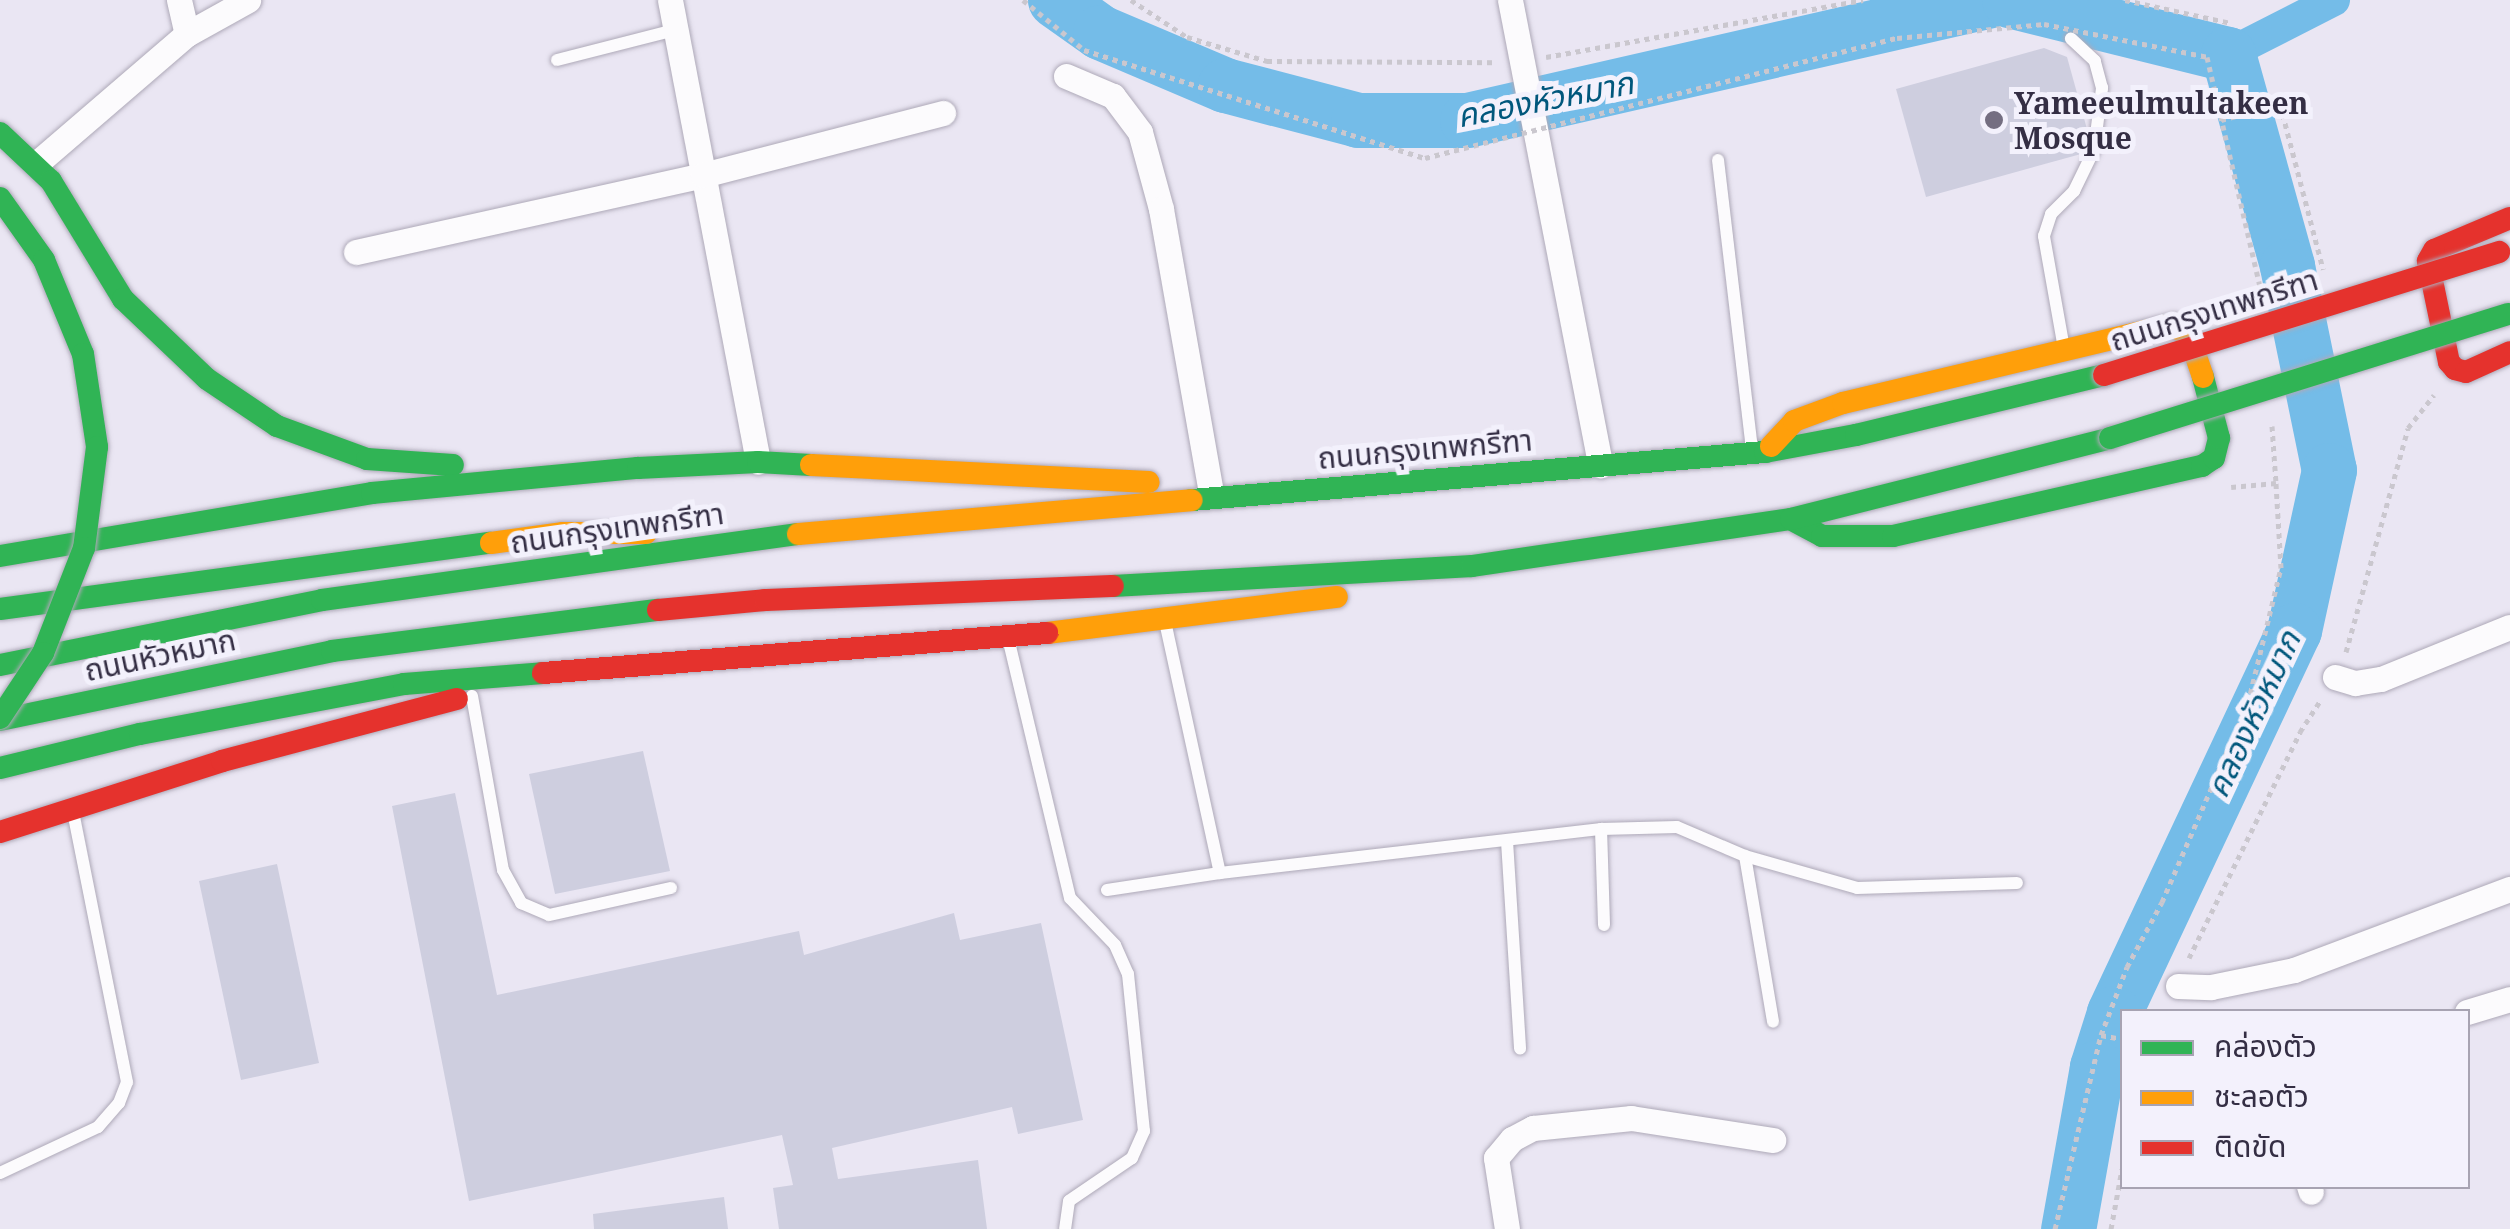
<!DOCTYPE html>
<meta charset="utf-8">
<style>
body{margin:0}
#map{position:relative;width:2510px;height:1229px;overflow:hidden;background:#eae6f3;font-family:"Noto Serif","Noto Sans Thai",serif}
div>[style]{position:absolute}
.canal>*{height:32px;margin:-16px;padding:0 16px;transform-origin:16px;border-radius:16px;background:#74bce8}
.river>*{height:55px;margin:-27.5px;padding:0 27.5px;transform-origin:27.5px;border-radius:27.5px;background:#74bce8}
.building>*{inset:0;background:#cecedf}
.path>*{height:5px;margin-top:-2.5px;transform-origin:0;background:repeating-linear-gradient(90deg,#cac7ce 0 5px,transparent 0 10px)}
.roads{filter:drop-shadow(0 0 2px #aea9b8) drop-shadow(0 0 2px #aea9b8)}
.lane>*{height:12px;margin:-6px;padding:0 6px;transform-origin:6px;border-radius:6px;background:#fcfbfd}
.street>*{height:25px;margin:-12.5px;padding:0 12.5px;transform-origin:12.5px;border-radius:12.5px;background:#fcfbfd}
.fast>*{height:22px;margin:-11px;padding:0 11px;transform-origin:11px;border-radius:11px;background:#30b455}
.slow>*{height:22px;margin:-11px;padding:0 11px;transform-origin:11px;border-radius:11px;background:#ff9f0a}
.jam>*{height:22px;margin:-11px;padding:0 11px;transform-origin:11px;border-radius:11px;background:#e5322d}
.path-bridge>*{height:5px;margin-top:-2.5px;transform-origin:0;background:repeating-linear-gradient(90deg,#cac7ce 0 5px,transparent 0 10px)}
.bridges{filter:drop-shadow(0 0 2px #aea9b8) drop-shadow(0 0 2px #aea9b8)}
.fast-bridge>*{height:22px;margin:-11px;padding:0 11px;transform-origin:11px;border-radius:11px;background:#30b455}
.jam-bridge>*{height:22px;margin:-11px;padding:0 11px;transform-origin:11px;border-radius:11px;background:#e5322d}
.dots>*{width:28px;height:28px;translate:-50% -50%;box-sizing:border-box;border:5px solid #f3f1fc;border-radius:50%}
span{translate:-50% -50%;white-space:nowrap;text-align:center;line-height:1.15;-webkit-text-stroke:10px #f3f1fc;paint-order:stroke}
.poi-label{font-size:30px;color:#342e44;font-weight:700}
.left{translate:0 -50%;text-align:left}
.street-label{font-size:30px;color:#342e44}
.water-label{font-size:32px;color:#01577c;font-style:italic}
.legend{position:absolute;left:2120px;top:1009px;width:350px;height:180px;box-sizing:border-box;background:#f3f1fc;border:2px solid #a7a3b2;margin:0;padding:12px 18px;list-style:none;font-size:30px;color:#342e44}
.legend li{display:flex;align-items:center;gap:20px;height:50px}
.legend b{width:50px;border:2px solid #a7a3b2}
</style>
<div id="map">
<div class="canal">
<i style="left:2228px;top:54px;width:119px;rotate:-27deg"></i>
</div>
<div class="river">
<i style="left:1055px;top:0;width:55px;rotate:35.4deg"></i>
<i style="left:1100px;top:32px;width:136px;rotate:23deg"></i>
<i style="left:1225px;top:85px;width:138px;rotate:14.7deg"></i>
<i style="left:1358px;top:120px;width:109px"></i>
<i style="left:1467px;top:120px;width:538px;rotate:-12.9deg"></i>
<i style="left:2009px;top:0;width:226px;rotate:13.9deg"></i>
<i style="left:2228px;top:54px;width:220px;rotate:74.4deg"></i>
<i style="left:2287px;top:266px;width:208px;rotate:78.4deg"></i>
<i style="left:2329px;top:470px;width:164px;rotate:102.3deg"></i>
<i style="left:2294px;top:630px;width:423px;rotate:115.2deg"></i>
<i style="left:2114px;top:1013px;width:57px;rotate:107.5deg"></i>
<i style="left:2097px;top:1067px;width:165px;rotate:100.1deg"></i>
</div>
<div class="building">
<i style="clip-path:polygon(2044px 48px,2067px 57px,2087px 129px,2081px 154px,1926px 197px,1896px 89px)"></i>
<i style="clip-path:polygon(643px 751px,670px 871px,555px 894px,529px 774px)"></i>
<i style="clip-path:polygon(455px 793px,497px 995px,799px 931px,804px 955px,954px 913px,960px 940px,1041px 923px,1083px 1120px,1018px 1134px,1012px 1107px,832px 1148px,838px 1179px,978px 1160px,987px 1229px,779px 1229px,773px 1188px,793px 1185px,782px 1135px,469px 1201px,392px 806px)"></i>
<i style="clip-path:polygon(277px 864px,319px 1063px,241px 1080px,199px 881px)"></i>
<i style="clip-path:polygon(724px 1197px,728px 1229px,594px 1229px,593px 1214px)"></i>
</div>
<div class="path">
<i style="left:1131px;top:0;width:67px;rotate:33.5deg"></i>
<i style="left:1187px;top:37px;width:84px;rotate:16.7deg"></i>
<i style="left:1267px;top:61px;width:229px;rotate:0.3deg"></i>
<i style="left:2125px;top:0;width:108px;rotate:12.2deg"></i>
<i style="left:1546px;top:57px;width:322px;rotate:-10.2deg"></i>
<i style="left:2221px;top:120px;width:61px;rotate:-15.2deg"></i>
<i style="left:2280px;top:104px;width:171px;rotate:75.4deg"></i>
<i style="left:2346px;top:652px;width:232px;rotate:-74.5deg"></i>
<i style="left:2408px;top:428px;width:42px;rotate:-51.8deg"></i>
<i style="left:2189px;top:958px;width:252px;rotate:-63.8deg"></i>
<i style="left:2300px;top:732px;width:37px;rotate:-57deg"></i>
<i style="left:2101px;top:1035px;width:21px;rotate:11deg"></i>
<i style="left:2055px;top:1229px;width:199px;rotate:-76.7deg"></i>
<i style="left:2101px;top:1035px;width:73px;rotate:-69.1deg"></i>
<i style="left:2127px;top:967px;width:74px;rotate:-61.7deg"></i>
<i style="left:2162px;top:902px;width:217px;rotate:-66.6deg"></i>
<i style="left:2248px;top:703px;width:139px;rotate:-76.3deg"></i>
<i style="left:2281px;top:568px;width:85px;rotate:-93.4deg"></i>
<i style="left:2276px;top:483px;width:45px;rotate:174.9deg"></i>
<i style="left:2111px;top:1229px;width:61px;rotate:-79.6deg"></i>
</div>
<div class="roads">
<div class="lane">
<i style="left:557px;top:60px;width:122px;rotate:-14.3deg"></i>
<i style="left:1718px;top:160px;width:292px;rotate:83.3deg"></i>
<i style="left:2063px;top:343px;width:109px;rotate:-100.1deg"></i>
<i style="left:2044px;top:236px;width:23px;rotate:-72deg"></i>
<i style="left:2051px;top:214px;width:33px;rotate:-45deg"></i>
<i style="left:2074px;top:191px;width:46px;rotate:-64deg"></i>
<i style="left:2094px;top:150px;width:63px;rotate:-82.6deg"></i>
<i style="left:2102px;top:88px;width:28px;rotate:-105deg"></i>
<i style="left:2095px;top:61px;width:33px;rotate:-137deg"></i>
<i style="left:1166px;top:626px;width:253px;rotate:77.7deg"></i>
<i style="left:1009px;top:642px;width:263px;rotate:76.6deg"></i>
<i style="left:1070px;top:898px;width:65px;rotate:46.2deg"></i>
<i style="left:1115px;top:945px;width:32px;rotate:66deg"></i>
<i style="left:1128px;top:974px;width:158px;rotate:84.2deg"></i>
<i style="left:1144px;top:1131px;width:30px;rotate:114deg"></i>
<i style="left:1132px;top:1158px;width:76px;rotate:145.7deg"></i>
<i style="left:1069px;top:1201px;width:28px;rotate:98deg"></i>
<i style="left:472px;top:696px;width:177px;rotate:79.9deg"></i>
<i style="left:503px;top:870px;width:38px;rotate:61deg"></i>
<i style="left:521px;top:903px;width:30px;rotate:23deg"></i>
<i style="left:549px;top:915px;width:125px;rotate:-12.5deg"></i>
<i style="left:1601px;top:829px;width:96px;rotate:88.2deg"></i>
<i style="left:1507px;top:841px;width:208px;rotate:86.4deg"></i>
<i style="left:1745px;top:856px;width:168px;rotate:80.4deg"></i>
<i style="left:1107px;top:890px;width:114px;rotate:-8.6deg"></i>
<i style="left:1220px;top:873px;width:384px;rotate:-6.6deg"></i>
<i style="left:1601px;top:829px;width:76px;rotate:-1.5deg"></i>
<i style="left:1677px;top:827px;width:74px;rotate:23.1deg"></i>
<i style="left:1745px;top:856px;width:116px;rotate:15.9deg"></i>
<i style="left:1857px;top:888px;width:160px;rotate:-1.8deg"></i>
<i style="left:0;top:1173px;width:108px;rotate:-25.1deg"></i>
<i style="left:98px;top:1127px;width:32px;rotate:-49deg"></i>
<i style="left:119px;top:1103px;width:22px;rotate:-69deg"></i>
<i style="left:127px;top:1082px;width:275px;rotate:-101.3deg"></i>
</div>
<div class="street">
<i style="left:179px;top:0;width:35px;rotate:77deg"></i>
<i style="left:670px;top:0;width:470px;rotate:79.2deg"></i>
<i style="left:1510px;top:0;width:474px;rotate:79deg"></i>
<i style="left:1066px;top:76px;width:51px;rotate:23.1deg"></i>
<i style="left:1113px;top:96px;width:45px;rotate:53.1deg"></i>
<i style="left:1140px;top:132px;width:80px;rotate:74.7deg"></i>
<i style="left:1161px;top:209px;width:281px;rotate:80deg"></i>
<i style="left:37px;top:163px;width:198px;rotate:-40.7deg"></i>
<i style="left:187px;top:34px;width:70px;rotate:-29.1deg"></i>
<i style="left:356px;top:252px;width:355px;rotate:-12.5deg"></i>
<i style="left:703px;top:175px;width:248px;rotate:-14.5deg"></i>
<i style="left:2335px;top:677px;width:21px;rotate:17deg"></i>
<i style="left:2355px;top:683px;width:26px;rotate:-9deg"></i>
<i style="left:2381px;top:679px;width:139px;rotate:-22deg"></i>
<i style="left:2178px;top:986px;width:33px;rotate:2deg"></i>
<i style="left:2211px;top:987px;width:85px;rotate:-11.6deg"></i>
<i style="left:2294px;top:970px;width:231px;rotate:-20.6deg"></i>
<i style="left:2467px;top:1012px;width:45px;rotate:-16.8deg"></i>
<i style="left:2309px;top:1186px;width:6px;rotate:72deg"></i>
<i style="left:1507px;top:1229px;width:72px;rotate:-98.8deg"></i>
<i style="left:1496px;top:1158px;width:25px;rotate:-50deg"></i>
<i style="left:1512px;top:1139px;width:24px;rotate:-28deg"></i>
<i style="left:1533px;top:1128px;width:99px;rotate:-5.8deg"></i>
<i style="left:1631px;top:1118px;width:144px;rotate:8.8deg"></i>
</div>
<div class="fast">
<i style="left:0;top:133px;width:70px;rotate:43.3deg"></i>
<i style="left:51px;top:181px;width:138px;rotate:58.6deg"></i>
<i style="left:123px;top:299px;width:116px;rotate:43.6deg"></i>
<i style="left:207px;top:379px;width:84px;rotate:33.9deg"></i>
<i style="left:277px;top:426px;width:96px;rotate:20.1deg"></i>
<i style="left:367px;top:459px;width:86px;rotate:4deg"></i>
<i style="left:1192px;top:500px;width:575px;rotate:-4.79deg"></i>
<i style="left:1765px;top:452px;width:93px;rotate:-10.6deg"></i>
<i style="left:1856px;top:435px;width:255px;rotate:-13.6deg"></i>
<i style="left:1794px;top:521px;width:32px;rotate:28deg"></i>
<i style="left:1822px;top:536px;width:71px"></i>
<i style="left:1893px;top:536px;width:317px;rotate:-12.8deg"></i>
<i style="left:2202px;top:466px;width:14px;rotate:-34deg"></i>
<i style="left:2214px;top:458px;width:21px;rotate:-76deg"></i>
<i style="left:2219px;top:438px;width:63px;rotate:-104.7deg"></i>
<i style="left:0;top:556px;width:377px;rotate:-9.6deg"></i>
<i style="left:372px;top:493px;width:267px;rotate:-5.4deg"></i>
<i style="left:638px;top:468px;width:120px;rotate:-2.9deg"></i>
<i style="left:758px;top:462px;width:53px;rotate:3.2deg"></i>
<i style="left:1113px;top:586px;width:360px;rotate:-3.2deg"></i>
<i style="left:1472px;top:566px;width:322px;rotate:-8.4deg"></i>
<i style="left:1791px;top:519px;width:329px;rotate:-14.2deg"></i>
<i style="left:0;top:609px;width:495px;rotate:-7.7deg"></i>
<i style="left:0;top:665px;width:328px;rotate:-11.4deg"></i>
<i style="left:322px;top:600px;width:481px;rotate:-7.9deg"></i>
<i style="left:0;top:720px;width:339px;rotate:-11.7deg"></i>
<i style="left:332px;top:651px;width:329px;rotate:-7.2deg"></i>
<i style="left:0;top:768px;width:144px;rotate:-13.7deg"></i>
<i style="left:140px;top:734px;width:269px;rotate:-10.7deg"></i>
<i style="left:404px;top:684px;width:139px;rotate:-4.5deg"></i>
</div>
<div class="slow">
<i style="left:1771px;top:446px;width:34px;rotate:-47deg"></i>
<i style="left:1794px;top:421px;width:52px;rotate:-20.2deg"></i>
<i style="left:1843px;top:403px;width:340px;rotate:-13.4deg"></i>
<i style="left:2174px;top:324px;width:22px;rotate:43deg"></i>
<i style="left:2190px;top:339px;width:40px;rotate:71.1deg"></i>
<i style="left:811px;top:465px;width:338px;rotate:2.9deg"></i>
<i style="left:798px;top:534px;width:395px;rotate:-4.9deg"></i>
<i style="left:491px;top:543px;width:73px;rotate:-7.9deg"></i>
<i style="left:563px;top:533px;width:83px"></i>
<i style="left:1047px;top:633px;width:292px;rotate:-7.1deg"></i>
</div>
<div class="jam">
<i style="left:2510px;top:218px;width:82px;rotate:157.2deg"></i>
<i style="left:2434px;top:250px;width:13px;rotate:119deg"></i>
<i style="left:2428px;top:261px;width:103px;rotate:78.3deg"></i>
<i style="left:2449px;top:362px;width:9px;rotate:49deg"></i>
<i style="left:2455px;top:369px;width:11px;rotate:15deg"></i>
<i style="left:2466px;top:372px;width:48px;rotate:-24.4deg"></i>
<i style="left:658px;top:610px;width:107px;rotate:-5.3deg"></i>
<i style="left:765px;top:600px;width:348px;rotate:-2.3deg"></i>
<i style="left:543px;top:673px;width:506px;rotate:-4.54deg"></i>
<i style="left:0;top:832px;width:233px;rotate:-17.7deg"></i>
<i style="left:222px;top:761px;width:243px;rotate:-14.8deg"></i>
</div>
</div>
<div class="path-bridge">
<i style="left:1023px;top:0;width:79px;rotate:39.3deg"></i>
<i style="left:1084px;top:50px;width:358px;rotate:17.6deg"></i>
<i style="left:1425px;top:158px;width:487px;rotate:-14.3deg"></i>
<i style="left:1897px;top:38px;width:148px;rotate:-5.4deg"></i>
<i style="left:2044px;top:24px;width:166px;rotate:11.4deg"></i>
<i style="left:2207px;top:57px;width:240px;rotate:77deg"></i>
<i style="left:2272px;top:426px;width:57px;rotate:86deg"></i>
</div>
<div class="bridges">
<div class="fast-bridge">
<i style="left:0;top:198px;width:76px;rotate:54.6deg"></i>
<i style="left:44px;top:260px;width:102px;rotate:67.5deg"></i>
<i style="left:83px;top:354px;width:94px;rotate:81.4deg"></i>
<i style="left:97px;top:447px;width:102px;rotate:97.3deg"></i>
<i style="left:84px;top:548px;width:113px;rotate:111.3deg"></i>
<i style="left:43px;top:653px;width:78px;rotate:123.5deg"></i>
<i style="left:2110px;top:438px;width:417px;rotate:-17.3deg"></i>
</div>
<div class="jam-bridge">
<i style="left:2104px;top:375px;width:414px;rotate:-17.3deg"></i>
</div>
</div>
<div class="dots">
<i style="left:1994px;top:120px;background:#746e81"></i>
</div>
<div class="poi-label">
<span class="left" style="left:2014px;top:120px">Yameeulmultakeen<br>Mosque</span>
</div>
<div class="street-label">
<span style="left:2214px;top:310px;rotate:-17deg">ถนนกรุงเทพกรีฑา</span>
<span style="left:1425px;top:449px;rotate:-5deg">ถนนกรุงเทพกรีฑา</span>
<span style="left:617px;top:528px;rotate:-8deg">ถนนกรุงเทพกรีฑา</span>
<span style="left:160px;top:655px;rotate:-12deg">ถนนหัวหมาก</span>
</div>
<div class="water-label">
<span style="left:1545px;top:99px;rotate:-11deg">คลองหัวหมาก</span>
<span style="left:2253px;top:714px;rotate:-65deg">คลองหัวหมาก</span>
</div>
<ul class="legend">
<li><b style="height:12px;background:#30b455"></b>คล่องตัว</li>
<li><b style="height:12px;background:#ff9f0a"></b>ชะลอตัว</li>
<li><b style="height:12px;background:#e5322d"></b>ติดขัด</li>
</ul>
</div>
